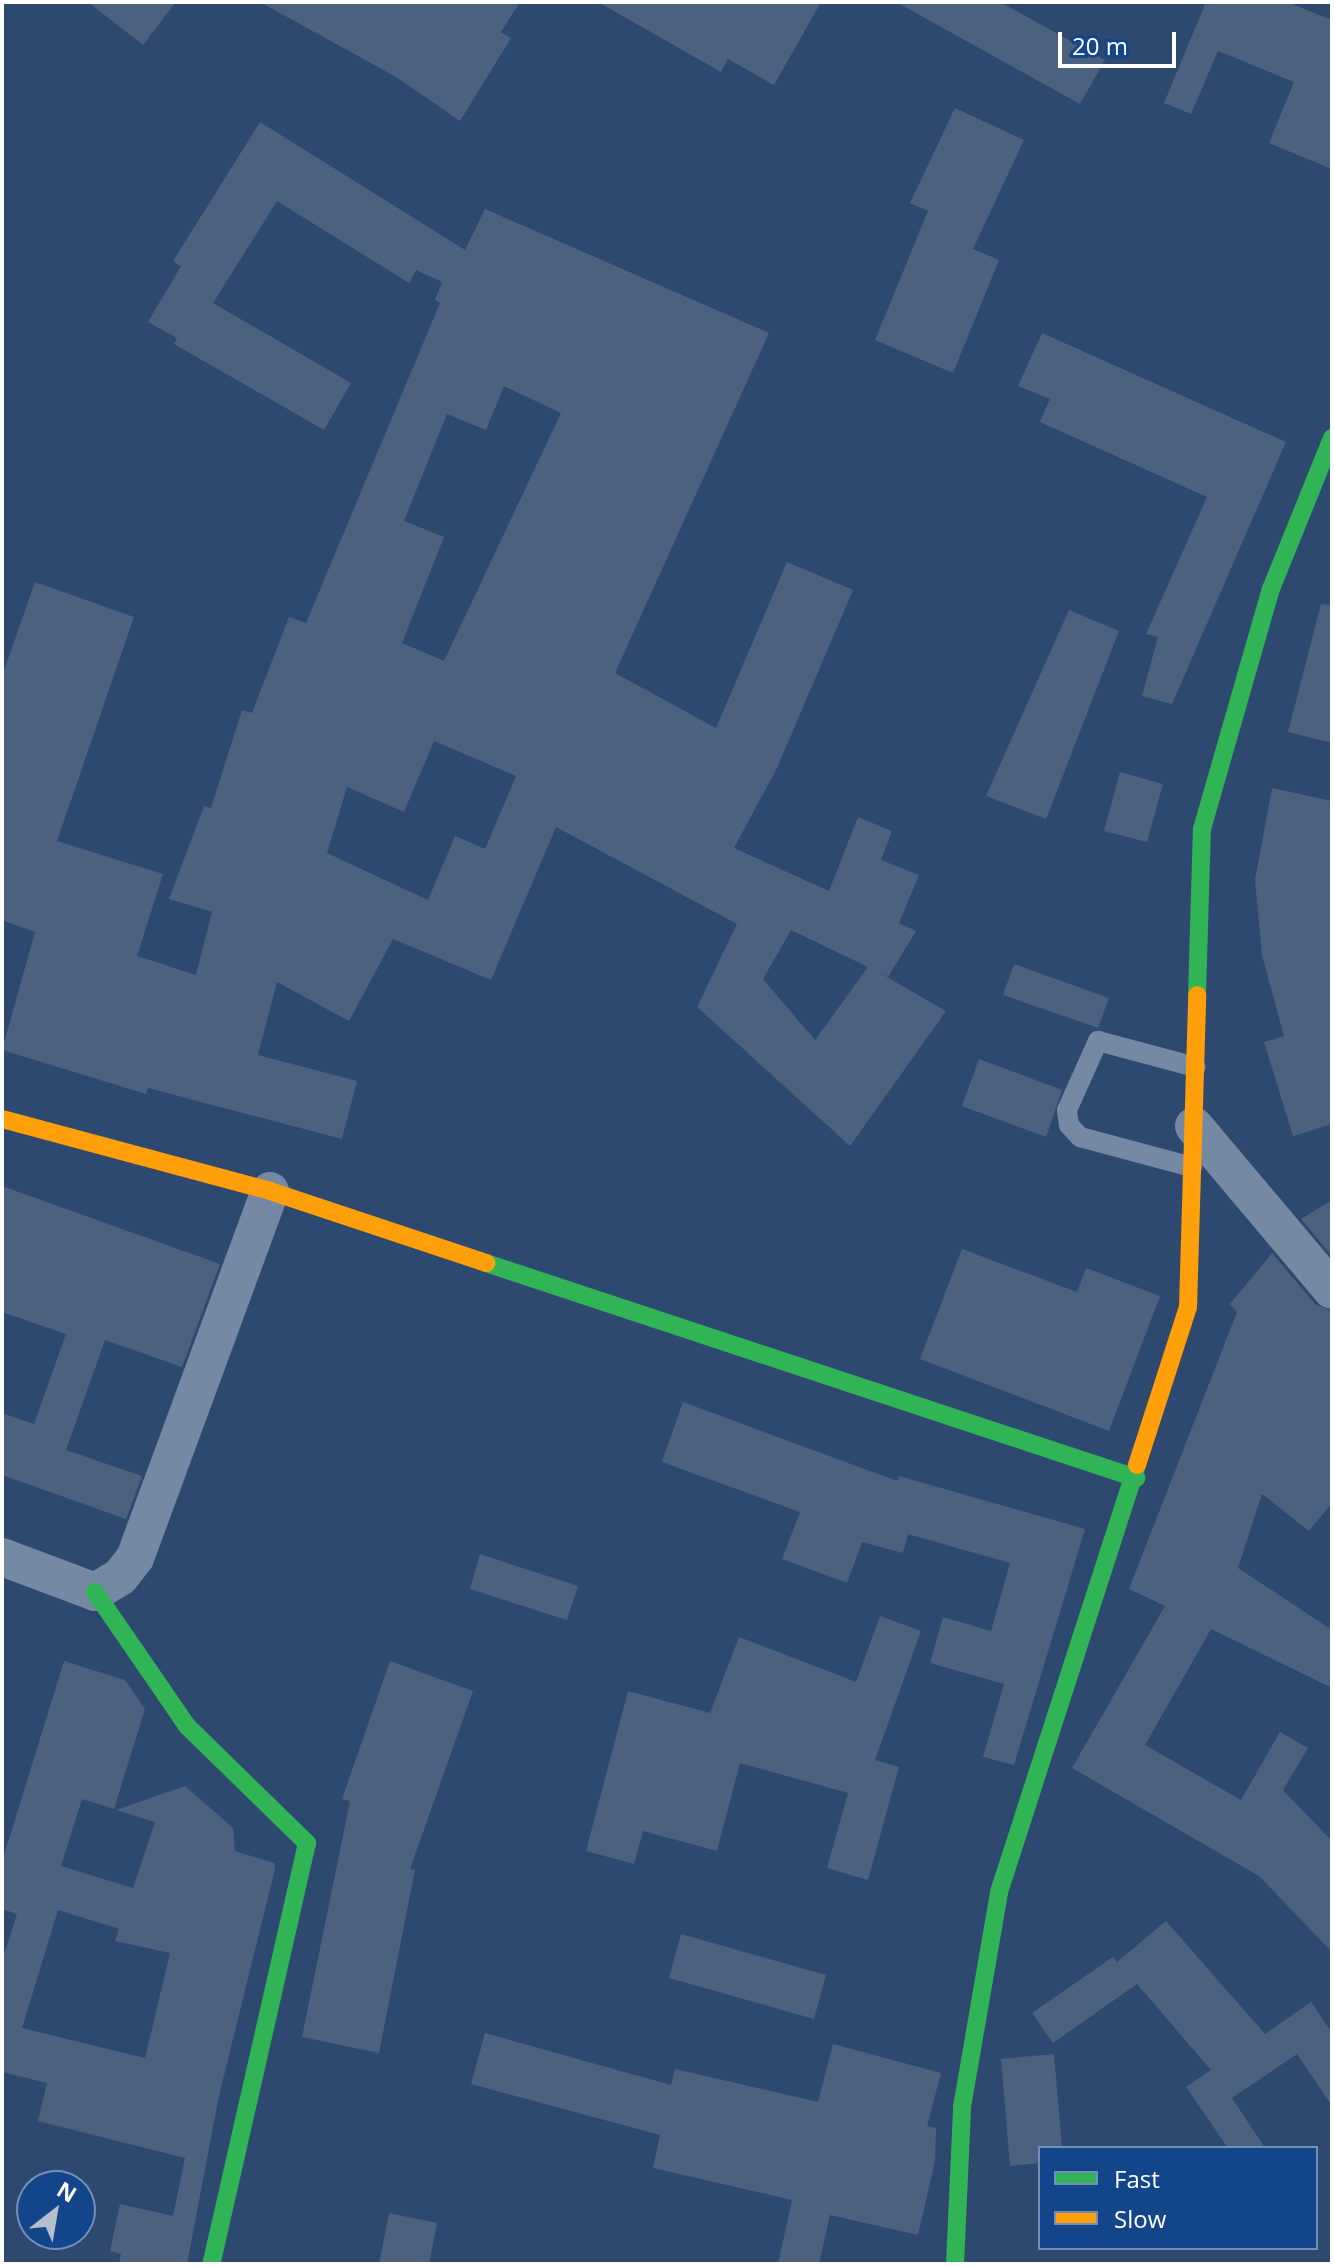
<!DOCTYPE html>
<style>
body{margin:0}
#map{position:relative;width:1334px;height:2266px;overflow:hidden;background:#2e496f;font-family:"Open Sans",sans-serif}
div>[style]{position:absolute}
.building>*{inset:0;background:#4b617f}
.lane>*{height:20px;margin:-10px;padding:0 10px;transform-origin:10px;border-radius:10px;background:#7589a4}
.street>*{height:38px;margin:-19px;padding:0 19px;transform-origin:19px;border-radius:19px;background:#7589a4}
.fast>*{height:18px;margin:-9px;padding:0 9px;transform-origin:9px;border-radius:9px;background:#30b455}
.slow>*{height:18px;margin:-9px;padding:0 9px;transform-origin:9px;border-radius:9px;background:#ff9f0a}
span{translate:-50% -50%;white-space:nowrap;text-align:center;line-height:1.15;-webkit-text-stroke:6px #13458a;paint-order:stroke}
.frame{position:absolute;inset:0;border:4px solid #fff;pointer-events:none}
.legend{position:absolute;left:1038px;top:2146px;width:280px;height:104px;box-sizing:border-box;background:#13458a;border:2px solid #718fb9;margin:0;padding:10px 14px;list-style:none;font-size:24px;color:#fff}
.legend li{display:flex;align-items:center;gap:16px;height:40px}
.legend b{width:40px;border:2px solid #718fb9}
.north{position:absolute;left:16px;top:2170px;width:80px;height:80px;box-sizing:border-box;background:#13458a;border:2px solid #718fb9;border-radius:50%;rotate:31deg;font-size:22px;font-weight:700;line-height:32px;text-align:center;color:#fff}
.north::after{content:'';display:block;margin:auto;width:28px;height:36px;background:#b6bfcd;clip-path:polygon(50% 0,100% 100%,50% 72%,0 100%)}
.scale{position:absolute;left:1058px;top:32px;width:118px;height:36px;box-sizing:border-box;border:4px solid #fff;border-top:0;padding-left:10px;font-size:24px;line-height:28px;white-space:nowrap;color:#fff;-webkit-text-stroke:6px #13458a;paint-order:stroke}
</style>
<div id="map">
<div class="building">
<i style="clip-path:polygon(88px 2px,176px 2px,143px 45px)"></i>
<i style="clip-path:polygon(260px 2px,520px 2px,501px 32px,511px 38px,460px 121px,396px 77px)"></i>
<i style="clip-path:polygon(598px 2px,821px 2px,774px 85px,728px 59px,721px 72px)"></i>
<i style="clip-path:polygon(896px 2px,1000px 2px,1105px 60px,1080px 104px)"></i>
<i style="clip-path:polygon(1206px 2px,1287px 2px,1332px 20px,1332px 169px,1269px 143px,1294px 82px,1218px 51px,1191px 114px,1164px 103px)"></i>
<i style="clip-path:polygon(955px 108px,1024px 140px,973px 249px,999px 260px,953px 373px,875px 340px,928px 211px,910px 203px)"></i>
<i style="clip-path:polygon(evenodd,260px 122px,465px 250px,485px 209px,769px 333px,615px 673px,716px 728px,787px 562px,853px 590px,777px 768px,734px 848px,829px 891px,858px 817px,892px 831px,881px 860px,919px 875px,899px 923px,916px 931px,888px 977px,878px 972px,946px 1011px,850px 1146px,697px 1007px,737px 924px,556px 827px,491px 980px,393px 939px,349px 1021px,277px 982px,258px 1055px,357px 1081px,342px 1139px,148px 1088px,146px 1094px,2px 1050px,35px 932px,2px 920px,2px 676px,35px 582px,134px 617px,57px 841px,163px 874px,137px 956px,196px 975px,212px 912px,169px 899px,204px 806px,211px 808px,242px 710px,252px 713px,289px 617px,306px 623px,440px 303px,435px 300px,442px 282px,416px 270px,409px 283px,277px 201px,213px 303px,351px 383px,324px 430px,174px 344px,177px 338px,148px 322px,181px 266px,173px 261px,260px 122px,504px 386px,561px 413px,444px 661px,402px 643px,444px 537px,404px 521px,447px 414px,486px 430px,504px 386px,260px 122px,434px 741px,516px 776px,485px 849px,455px 836px,428px 900px,327px 853px,347px 787px,404px 812px,434px 741px,260px 122px,791px 930px,868px 967px,815px 1040px,763px 979px,791px 930px)"></i>
<i style="clip-path:polygon(1042px 333px,1286px 442px,1172px 704px,1142px 696px,1158px 637px,1146px 634px,1207px 497px,1040px 422px,1050px 399px,1018px 386px)"></i>
<i style="clip-path:polygon(1321px 604px,1332px 605px,1332px 743px,1288px 732px)"></i>
<i style="clip-path:polygon(1069px 610px,1119px 631px,1046px 819px,986px 796px)"></i>
<i style="clip-path:polygon(1120px 772px,1163px 784px,1147px 842px,1104px 831px)"></i>
<i style="clip-path:polygon(1272px 788px,1332px 801px,1332px 1124px,1293px 1136px,1264px 1042px,1284px 1036px,1262px 955px,1255px 880px)"></i>
<i style="clip-path:polygon(1014px 964px,1109px 998px,1098px 1028px,1003px 995px)"></i>
<i style="clip-path:polygon(979px 1059px,1062px 1090px,1046px 1137px,962px 1106px)"></i>
<i style="clip-path:polygon(2px 1186px,220px 1264px,182px 1367px,105px 1340px,66px 1450px,142px 1476px,126px 1519px,2px 1475px,2px 1413px,34px 1424px,66px 1334px,2px 1312px)"></i>
<i style="clip-path:polygon(1332px 1200px,1332px 1256px,1301px 1219px)"></i>
<i style="clip-path:polygon(962px 1249px,1077px 1292px,1086px 1268px,1160px 1296px,1109px 1431px,920px 1359px)"></i>
<i style="clip-path:polygon(1272px 1253px,1315px 1304px,1332px 1311px,1332px 1503px,1309px 1531px,1262px 1494px,1238px 1568px,1332px 1630px,1332px 1688px,1211px 1629px,1145px 1745px,1241px 1800px,1280px 1732px,1308px 1748px,1283px 1790px,1332px 1841px,1332px 1952px,1259px 1876px,1072px 1768px,1165px 1606px,1129px 1589px,1237px 1312px,1230px 1304px)"></i>
<i style="clip-path:polygon(683px 1402px,897px 1481px,899px 1476px,1085px 1529px,1014px 1765px,983px 1757px,1004px 1684px,930px 1663px,943px 1617px,991px 1631px,1010px 1563px,908px 1534px,903px 1553px,862px 1542px,847px 1583px,782px 1559px,800px 1512px,662px 1462px)"></i>
<i style="clip-path:polygon(480px 1554px,578px 1586px,567px 1620px,470px 1589px)"></i>
<i style="clip-path:polygon(880px 1616px,921px 1631px,875px 1760px,899px 1767px,868px 1880px,827px 1868px,848px 1793px,740px 1763px,717px 1851px,643px 1831px,634px 1864px,586px 1851px,628px 1691px,710px 1713px,739px 1637px,856px 1682px)"></i>
<i style="clip-path:polygon(evenodd,64px 1661px,125px 1680px,145px 1709px,114px 1809px,82px 1799px,61px 1866px,133px 1888px,155px 1822px,116px 1810px,185px 1786px,233px 1828px,235px 1851px,274px 1863px,275px 1869px,219px 2096px,187px 2264px,119px 2264px,121px 2254px,110px 2251px,120px 2204px,173px 2216px,185px 2158px,38px 2121px,47px 2083px,2px 2072px,2px 1961px,17px 1914px,2px 1909px,2px 1862px,64px 1661px,58px 1910px,119px 1929px,115px 1941px,170px 1953px,145px 2058px,22px 2028px,58px 1910px)"></i>
<i style="clip-path:polygon(390px 1661px,473px 1691px,410px 1869px,415px 1870px,379px 2053px,302px 2037px,350px 1801px,342px 1799px)"></i>
<i style="clip-path:polygon(1166px 1921px,1265px 2034px,1311px 2002px,1332px 2033px,1332px 2106px,1297px 2054px,1232px 2098px,1265px 2148px,1228px 2148px,1186px 2087px,1211px 2070px,1137px 1984px,1053px 2043px,1032px 2013px,1113px 1957px,1117px 1962px)"></i>
<i style="clip-path:polygon(681px 1934px,826px 1975px,814px 2019px,669px 1978px)"></i>
<i style="clip-path:polygon(485px 2033px,671px 2085px,675px 2069px,818px 2102px,833px 2044px,941px 2073px,927px 2126px,936px 2128px,935px 2161px,918px 2235px,830px 2215px,819px 2264px,778px 2264px,792px 2200px,653px 2168px,660px 2135px,471px 2084px)"></i>
<i style="clip-path:polygon(1054px 2054px,1062px 2148px,1040px 2148px,1040px 2163px,1010px 2166px,1001px 2059px)"></i>
<i style="clip-path:polygon(389px 2213px,437px 2223px,429px 2264px,379px 2264px)"></i>
</div>
<div class="lane">
<i style="left:1192px;top:1167px;width:116px;rotate:-165deg"></i>
<i style="left:1080px;top:1137px;width:16px;rotate:-133deg"></i>
<i style="left:1069px;top:1125px;width:15px;rotate:-98deg"></i>
<i style="left:1067px;top:1110px;width:76px;rotate:-65.8deg"></i>
<i style="left:1098px;top:1041px;width:101px;rotate:14.9deg"></i>
</div>
<div class="street">
<i style="left:1194px;top:1126px;width:214px;rotate:49.9deg"></i>
<i style="left:2px;top:1557px;width:99px;rotate:20.6deg"></i>
<i style="left:95px;top:1592px;width:29px;rotate:-31deg"></i>
<i style="left:120px;top:1577px;width:24px;rotate:-52deg"></i>
<i style="left:135px;top:1558px;width:391px;rotate:-69.8deg"></i>
</div>
<div class="fast">
<i style="left:1197px;top:995px;width:166px;rotate:-88.3deg"></i>
<i style="left:1202px;top:829px;width:250px;rotate:-74deg"></i>
<i style="left:1271px;top:589px;width:163px;rotate:-68deg"></i>
<i style="left:486px;top:1263px;width:685px;rotate:18.3deg"></i>
<i style="left:95px;top:1592px;width:163px;rotate:55.5deg"></i>
<i style="left:187px;top:1726px;width:168px;rotate:44.3deg"></i>
<i style="left:307px;top:1843px;width:432px;rotate:102.8deg"></i>
<i style="left:955px;top:2264px;width:157px;rotate:-87.4deg"></i>
<i style="left:962px;top:2107px;width:218px;rotate:-80.2deg"></i>
<i style="left:999px;top:1892px;width:449px;rotate:-72.1deg"></i>
</div>
<div class="slow">
<i style="left:2px;top:1119px;width:278px;rotate:15deg"></i>
<i style="left:270px;top:1191px;width:228px;rotate:18.4deg"></i>
<i style="left:1137px;top:1465px;width:166px;rotate:-72.1deg"></i>
<i style="left:1188px;top:1307px;width:312px;rotate:-88.3deg"></i>
</div>
<div class="frame"></div>
<ul class="legend">
<li><b style="height:10px;background:#30b455"></b>Fast</li>
<li><b style="height:10px;background:#ff9f0a"></b>Slow</li>
</ul>
<div class="north">N</div>
<div class="scale">20 m</div>
</div>
